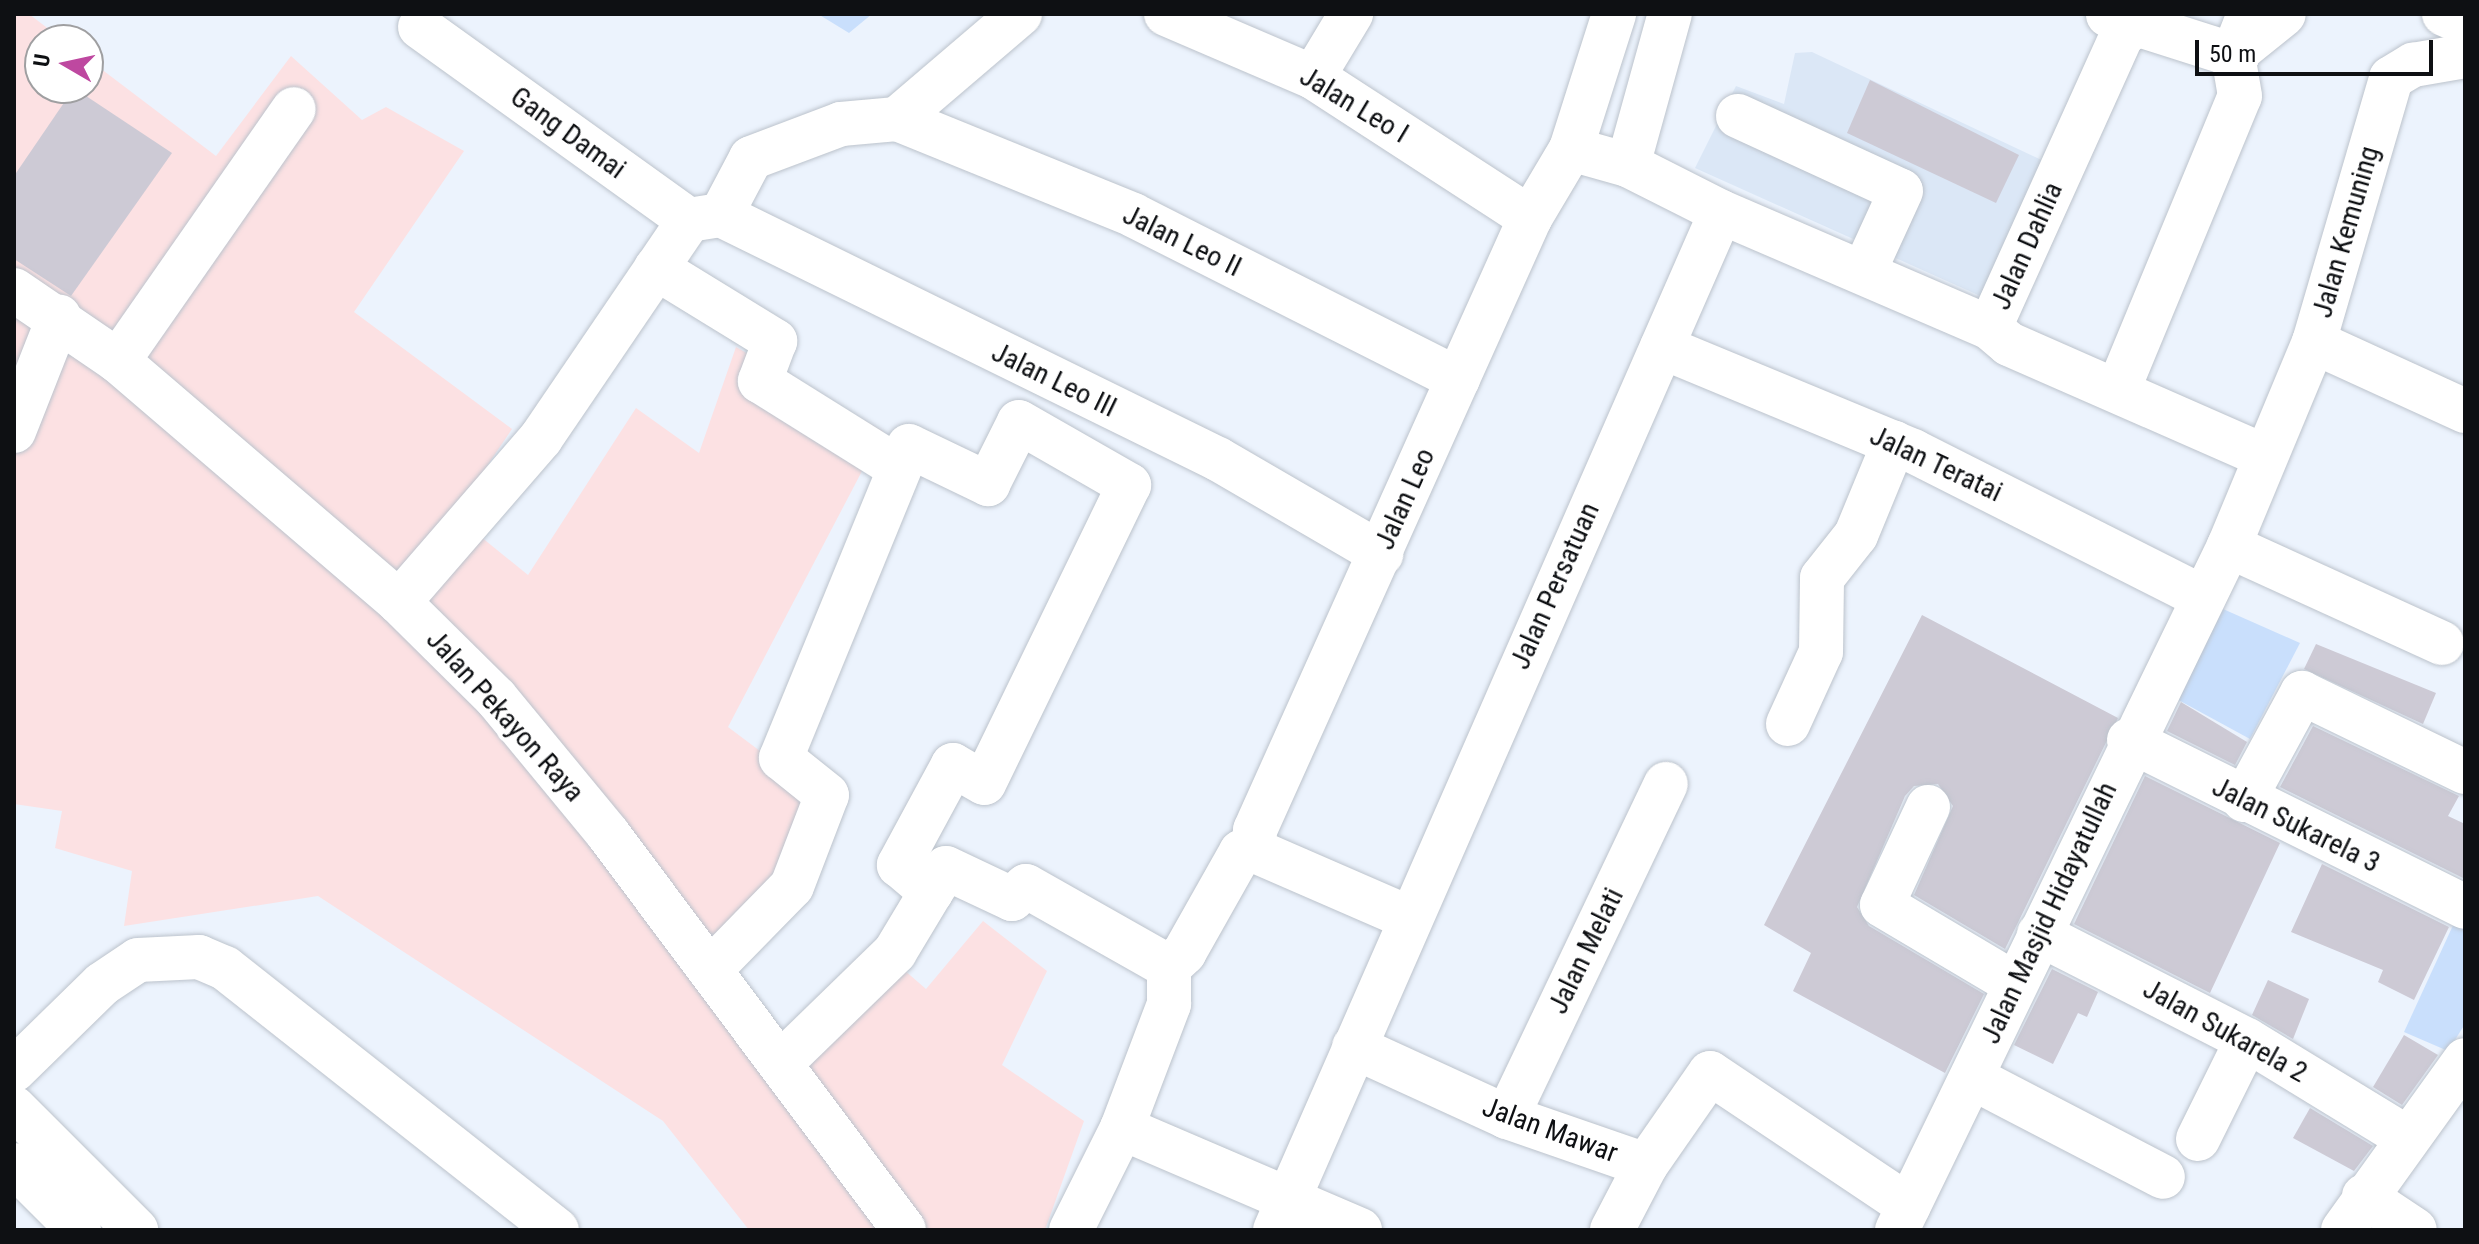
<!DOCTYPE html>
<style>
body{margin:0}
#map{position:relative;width:2479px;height:1244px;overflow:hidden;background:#ecf3fd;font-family:"Roboto Condensed",sans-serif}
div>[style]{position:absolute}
.commercial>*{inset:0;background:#fce1e3}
.built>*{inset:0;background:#dbe7f6}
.green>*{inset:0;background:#c9dffc}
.building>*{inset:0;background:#cdcad5}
.roads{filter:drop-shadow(0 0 2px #bcc3cc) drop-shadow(0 0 2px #bcc3cc)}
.minor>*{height:44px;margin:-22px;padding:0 22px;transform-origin:22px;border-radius:22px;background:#fff}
.major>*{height:44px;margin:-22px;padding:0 22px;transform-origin:22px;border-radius:22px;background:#fff}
span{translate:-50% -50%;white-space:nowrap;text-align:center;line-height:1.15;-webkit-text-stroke:8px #fff;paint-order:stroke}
.street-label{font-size:28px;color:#0e1013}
.frame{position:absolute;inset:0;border:16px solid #0e1013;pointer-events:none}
.north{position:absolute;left:24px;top:24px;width:80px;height:80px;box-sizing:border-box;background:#fff;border:2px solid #9f9fa1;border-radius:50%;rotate:279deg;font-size:22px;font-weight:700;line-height:32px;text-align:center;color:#0e1013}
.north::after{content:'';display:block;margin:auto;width:28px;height:36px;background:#be48a0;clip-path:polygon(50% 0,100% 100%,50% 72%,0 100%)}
.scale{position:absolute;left:2195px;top:40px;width:238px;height:36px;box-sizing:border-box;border:4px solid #0e1013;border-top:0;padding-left:10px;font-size:24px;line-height:28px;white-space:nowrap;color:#0e1013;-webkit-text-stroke:6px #fff;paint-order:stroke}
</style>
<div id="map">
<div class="commercial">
<i style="clip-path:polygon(14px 14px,29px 14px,63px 40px,40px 40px,40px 88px,88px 88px,88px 59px,216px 156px,291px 56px,362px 120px,386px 107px,464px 151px,354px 312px,512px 429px,454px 515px,528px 575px,636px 408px,699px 453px,736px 347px,883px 431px,728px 727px,819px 795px,767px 904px,717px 943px,789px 1039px,880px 949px,926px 989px,983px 921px,1047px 971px,1002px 1065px,1084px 1121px,1045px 1230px,749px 1230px,663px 1121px,318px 896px,124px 926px,132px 871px,55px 848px,62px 811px,14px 804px)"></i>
</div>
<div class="built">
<i style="clip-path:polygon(1812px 52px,2050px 164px,1987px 299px,1695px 168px,1736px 86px,1784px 104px,1795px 53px)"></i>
</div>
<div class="green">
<i style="clip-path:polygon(818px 14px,872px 14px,849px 33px)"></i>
<i style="clip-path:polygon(2205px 601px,2300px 643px,2250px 739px,2160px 690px)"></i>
<i style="clip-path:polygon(2455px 921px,2465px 925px,2465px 1024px,2448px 1051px,2404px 1032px)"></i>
</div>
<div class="building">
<i style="clip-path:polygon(1870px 80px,2019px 155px,1996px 203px,1847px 133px)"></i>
<i style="clip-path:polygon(74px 88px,172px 153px,71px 296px,14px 259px,14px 176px)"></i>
<i style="clip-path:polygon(1922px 615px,2118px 718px,2005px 949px,1914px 895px,1953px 806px,1938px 784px,1914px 786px,1905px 796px,1857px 907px,1869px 926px,1984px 994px,1945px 1073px,1793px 991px,1811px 953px,1764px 925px)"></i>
<i style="clip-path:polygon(2316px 644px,2436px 693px,2423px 724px,2304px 669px)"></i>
<i style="clip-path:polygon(2181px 702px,2247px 742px,2235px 765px,2167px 731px)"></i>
<i style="clip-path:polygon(2313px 726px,2459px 796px,2448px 816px,2465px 824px,2465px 879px,2280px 787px)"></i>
<i style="clip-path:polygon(2145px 776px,2280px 843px,2210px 993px,2074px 924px)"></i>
<i style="clip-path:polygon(2322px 864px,2449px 927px,2414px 1000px,2378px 982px,2383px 970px,2291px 932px)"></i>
<i style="clip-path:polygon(2052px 969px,2098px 992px,2087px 1017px,2078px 1013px,2053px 1064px,2014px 1045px)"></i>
<i style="clip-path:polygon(2268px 980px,2309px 999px,2293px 1039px,2252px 1015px)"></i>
<i style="clip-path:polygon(2404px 1035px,2438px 1055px,2402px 1105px,2373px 1087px)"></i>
<i style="clip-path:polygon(2310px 1108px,2373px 1146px,2354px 1171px,2293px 1138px)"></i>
</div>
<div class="roads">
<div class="minor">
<i style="left:1166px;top:14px;width:160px;rotate:23.2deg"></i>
<i style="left:1313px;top:77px;width:259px;rotate:33deg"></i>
<i style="left:2444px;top:14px;width:15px;rotate:23deg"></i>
<i style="left:2108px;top:15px;width:131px;rotate:17.7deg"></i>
<i style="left:2233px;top:55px;width:65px;rotate:-38.8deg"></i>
<i style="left:2136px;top:25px;width:17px;rotate:144deg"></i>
<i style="left:2122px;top:35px;width:321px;rotate:114.3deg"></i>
<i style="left:1990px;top:328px;width:25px;rotate:40deg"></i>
<i style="left:2009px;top:344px;width:279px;rotate:23.7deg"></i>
<i style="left:420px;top:27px;width:331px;rotate:35.7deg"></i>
<i style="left:689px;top:220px;width:30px;rotate:-9deg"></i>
<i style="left:1313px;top:77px;width:74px;rotate:-58.9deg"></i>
<i style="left:1738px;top:116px;width:179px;rotate:24.7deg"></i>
<i style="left:1901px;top:191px;width:89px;rotate:114.6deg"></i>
<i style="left:897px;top:119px;width:255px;rotate:22.1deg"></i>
<i style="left:1133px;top:215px;width:364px;rotate:26.8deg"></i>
<i style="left:1571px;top:149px;width:59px;rotate:15.7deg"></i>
<i style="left:1628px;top:165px;width:104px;rotate:26.8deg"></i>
<i style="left:1628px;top:165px;width:157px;rotate:-74.5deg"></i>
<i style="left:721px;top:215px;width:554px;rotate:26.15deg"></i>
<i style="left:1218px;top:459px;width:189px;rotate:30.2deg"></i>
<i style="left:721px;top:215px;width:64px;rotate:-62.2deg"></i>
<i style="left:751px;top:158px;width:96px;rotate:-20.7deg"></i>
<i style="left:841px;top:124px;width:56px;rotate:-5.1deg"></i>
<i style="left:897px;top:119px;width:162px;rotate:-40.5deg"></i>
<i style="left:656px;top:268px;width:140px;rotate:31.5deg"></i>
<i style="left:775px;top:341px;width:43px;rotate:110.6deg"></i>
<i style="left:760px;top:381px;width:164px;rotate:32deg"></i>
<i style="left:2314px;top:342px;width:166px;rotate:24.6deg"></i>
<i style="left:1662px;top:347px;width:272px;rotate:22.5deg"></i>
<i style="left:1913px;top:451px;width:324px;rotate:26.8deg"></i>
<i style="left:118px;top:361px;width:307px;rotate:-55.1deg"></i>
<i style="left:2118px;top:390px;width:318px;rotate:-67.5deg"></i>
<i style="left:2240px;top:96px;width:42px;rotate:-99.7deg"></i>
<i style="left:2233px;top:55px;width:44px;rotate:-68.7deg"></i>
<i style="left:14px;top:431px;width:123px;rotate:-68.5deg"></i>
<i style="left:2229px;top:546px;width:234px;rotate:24.5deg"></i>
<i style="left:399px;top:602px;width:217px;rotate:-49.1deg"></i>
<i style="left:541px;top:438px;width:263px;rotate:-55.8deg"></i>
<i style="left:1788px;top:724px;width:79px;rotate:-65.4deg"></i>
<i style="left:1821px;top:652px;width:74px;rotate:-89.2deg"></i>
<i style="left:1822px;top:578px;width:55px;rotate:-51.7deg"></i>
<i style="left:1856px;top:535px;width:100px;rotate:-67.6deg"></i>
<i style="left:2129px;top:740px;width:375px;rotate:26.4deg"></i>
<i style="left:2244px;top:800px;width:122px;rotate:-61.5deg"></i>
<i style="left:2302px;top:693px;width:181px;rotate:25.9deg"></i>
<i style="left:1928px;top:807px;width:108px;rotate:115.1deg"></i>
<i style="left:1882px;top:905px;width:155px;rotate:30.7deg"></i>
<i style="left:1253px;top:850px;width:20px;rotate:-84deg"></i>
<i style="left:1255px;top:830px;width:671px;rotate:-65.8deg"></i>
<i style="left:1530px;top:218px;width:80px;rotate:-59.3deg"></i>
<i style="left:1571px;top:149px;width:142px;rotate:-72.3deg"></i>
<i style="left:1253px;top:850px;width:168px;rotate:23.5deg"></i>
<i style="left:931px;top:892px;width:28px;rotate:-58deg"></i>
<i style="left:946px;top:868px;width:73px;rotate:25.2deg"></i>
<i style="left:1012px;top:899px;width:19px;rotate:-43deg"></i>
<i style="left:1026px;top:886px;width:164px;rotate:29.5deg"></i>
<i style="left:2039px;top:934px;width:233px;rotate:27deg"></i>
<i style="left:2247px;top:1040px;width:186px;rotate:31.4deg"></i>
<i style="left:710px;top:970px;width:117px;rotate:-45.7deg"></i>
<i style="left:792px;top:886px;width:97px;rotate:-69deg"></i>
<i style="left:827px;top:795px;width:59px;rotate:-141.2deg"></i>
<i style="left:781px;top:758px;width:337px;rotate:-67.7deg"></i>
<i style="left:909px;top:446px;width:88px;rotate:25.7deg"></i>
<i style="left:988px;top:484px;width:69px;rotate:-63.4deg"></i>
<i style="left:1019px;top:422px;width:127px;rotate:29.8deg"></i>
<i style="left:1129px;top:485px;width:331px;rotate:115.9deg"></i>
<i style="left:984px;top:783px;width:36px;rotate:-150deg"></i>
<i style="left:953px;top:765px;width:114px;rotate:118.4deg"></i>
<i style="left:899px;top:865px;width:42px;rotate:40.2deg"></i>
<i style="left:931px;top:892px;width:70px;rotate:121deg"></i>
<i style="left:895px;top:952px;width:158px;rotate:135.8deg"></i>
<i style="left:1354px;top:1047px;width:168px;rotate:24.6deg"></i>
<i style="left:1507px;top:1117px;width:147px;rotate:19.1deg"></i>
<i style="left:1646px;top:1165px;width:112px;rotate:-55.2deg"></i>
<i style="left:1710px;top:1073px;width:239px;rotate:33.8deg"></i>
<i style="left:14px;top:1070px;width:123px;rotate:-44.3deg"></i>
<i style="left:102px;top:984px;width:43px;rotate:-33.7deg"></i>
<i style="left:138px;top:960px;width:61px;rotate:-2.8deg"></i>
<i style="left:199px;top:957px;width:28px;rotate:23deg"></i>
<i style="left:225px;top:968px;width:423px;rotate:38.3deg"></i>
<i style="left:1973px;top:1078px;width:214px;rotate:27.5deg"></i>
<i style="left:14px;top:1108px;width:173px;rotate:45deg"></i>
<i style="left:1507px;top:1117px;width:369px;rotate:-64.5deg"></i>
<i style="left:1122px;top:1128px;width:259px;rotate:23.2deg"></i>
<i style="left:2198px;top:1139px;width:110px;rotate:-63.7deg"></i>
<i style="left:14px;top:1165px;width:92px;rotate:45deg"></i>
<i style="left:2364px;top:1196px;width:61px;rotate:33.7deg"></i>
<i style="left:1071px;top:1230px;width:114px;rotate:-63.4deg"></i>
<i style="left:1122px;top:1128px;width:133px;rotate:-69.2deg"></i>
<i style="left:1169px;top:1004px;width:37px;rotate:-90deg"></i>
<i style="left:1169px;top:967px;width:21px;rotate:-43deg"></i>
<i style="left:1184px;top:953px;width:116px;rotate:-60.6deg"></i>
<i style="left:1241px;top:852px;width:12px;rotate:-9deg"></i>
<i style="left:1275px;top:1230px;width:1111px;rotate:-66.34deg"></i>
<i style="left:1721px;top:212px;width:293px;rotate:23.3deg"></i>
<i style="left:1612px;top:1230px;width:73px;rotate:-62.4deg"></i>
<i style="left:1897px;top:1230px;width:760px;rotate:-64.11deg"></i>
<i style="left:2229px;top:546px;width:221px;rotate:-67.4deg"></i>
<i style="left:2314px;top:342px;width:275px;rotate:-73.7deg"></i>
<i style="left:2391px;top:78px;width:26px;rotate:-31deg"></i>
<i style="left:2413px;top:65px;width:53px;rotate:-9.8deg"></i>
<i style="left:2343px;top:1230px;width:209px;rotate:-54.3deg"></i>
</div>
<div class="major">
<i style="left:14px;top:290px;width:126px;rotate:34.3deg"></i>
<i style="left:118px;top:361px;width:370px;rotate:40.6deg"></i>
<i style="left:399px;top:602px;width:136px;rotate:44.7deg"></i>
<i style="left:496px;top:698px;width:176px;rotate:50.5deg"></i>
<i style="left:608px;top:834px;width:494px;rotate:53.2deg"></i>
</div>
</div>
<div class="street-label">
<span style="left:1354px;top:105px;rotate:31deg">Jalan Leo I</span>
<span style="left:568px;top:133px;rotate:36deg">Gang Damai</span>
<span style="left:2346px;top:232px;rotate:-74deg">Jalan Kemuning</span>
<span style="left:1182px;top:241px;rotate:26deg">Jalan Leo II</span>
<span style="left:2027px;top:246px;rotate:-66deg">Jalan Dahlia</span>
<span style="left:1054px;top:380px;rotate:26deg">Jalan Leo III</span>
<span style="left:1936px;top:464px;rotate:25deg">Jalan Teratai</span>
<span style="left:1405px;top:499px;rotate:-66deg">Jalan Leo</span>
<span style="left:1555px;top:586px;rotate:-66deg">Jalan Persatuan</span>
<span style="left:505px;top:716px;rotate:48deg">Jalan Pekayon Raya</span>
<span style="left:2296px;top:825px;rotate:26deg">Jalan Sukarela 3</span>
<span style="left:2049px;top:913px;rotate:-65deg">Jalan Masjid Hidayatullah</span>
<span style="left:1586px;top:951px;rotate:-64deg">Jalan Melati</span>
<span style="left:2225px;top:1031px;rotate:29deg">Jalan Sukarela 2</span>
<span style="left:1550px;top:1130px;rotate:20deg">Jalan Mawar</span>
</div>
<div class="frame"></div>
<div class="north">U</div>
<div class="scale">50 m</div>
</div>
